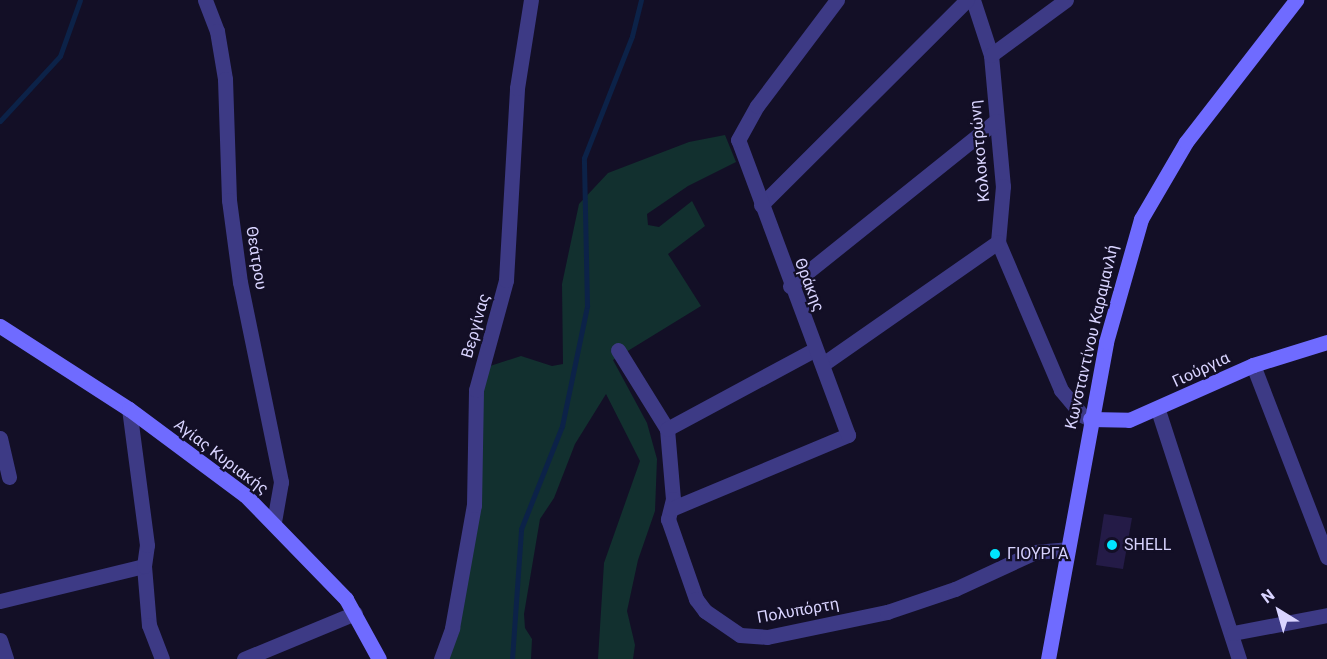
<!DOCTYPE html>
<meta charset="utf-8">
<style>
body{margin:0}
#map{position:relative;width:1327px;height:659px;overflow:hidden;background:#130f26;font-family:Roboto,sans-serif}
div>[style]{position:absolute}
.green>*{inset:0;background:#12302f}
.stream>*{height:5px;margin:-2.5px;padding:0 2.5px;transform-origin:2.5px;border-radius:2.5px;background:#0c2248}
.building>*{inset:0;background:#241b47}
.street>*{height:15px;margin:-7.5px;padding:0 7.5px;transform-origin:7.5px;border-radius:7.5px;background:#3d3a85}
.secondary>*{height:15px;margin:-7.5px;padding:0 7.5px;transform-origin:7.5px;border-radius:7.5px;background:#6f6bff}
.dots>*{width:16px;height:16px;translate:-50% -50%;box-sizing:border-box;border:3px solid #130f26;border-radius:50%}
span{translate:-50% -50%;white-space:nowrap;text-align:center;line-height:1.15;-webkit-text-stroke:4.5px #130f26;paint-order:stroke}
.street-label{font-size:16px;color:#d9d4ff}
.poi-label{font-size:16px;color:#d9d4ff}
.left{translate:0 -50%;text-align:left}
.north{position:absolute;left:1249px;top:581px;width:60px;height:60px;-webkit-text-stroke:4px #130f26;paint-order:stroke;rotate:323deg;font-size:16px;font-weight:700;line-height:24px;text-align:center;color:#d9d4ff}
.north::after{content:'';display:block;margin:auto;width:21px;height:27px;background:#d9d4ff;clip-path:polygon(50% 0,100% 100%,50% 72%,0 100%)}
</style>
<div id="map">
<div class="green">
<i style="clip-path:polygon(725px 135px,736px 162px,688px 186px,647px 214px,648px 225px,659px 227px,692px 201px,705px 226px,668px 254px,701px 306px,613px 360px,647px 423px,657px 459px,655px 511px,638px 560px,627px 611px,635px 645px,633px 659px,598px 659px,604px 563px,640px 461px,606px 394px,575px 444px,554px 498px,540px 519px,524px 614px,525px 628px,532px 639px,531px 659px,444px 659px,456px 628px,479px 391px,487px 367px,521px 356px,552px 366px,563px 364px,562px 284px,579px 204px,608px 173px,689px 142px)"></i>
</div>
<div class="stream">
<i style="left:0;top:121px;width:88px;rotate:-47.3deg"></i>
<i style="left:60px;top:56px;width:59px;rotate:-70.3deg"></i>
<i style="left:512px;top:659px;width:130px;rotate:-86deg"></i>
<i style="left:521px;top:529px;width:111px;rotate:-68.3deg"></i>
<i style="left:562px;top:426px;width:123px;rotate:-78.2deg"></i>
<i style="left:587px;top:306px;width:148px;rotate:-91.2deg"></i>
<i style="left:584px;top:158px;width:131px;rotate:-68.5deg"></i>
<i style="left:632px;top:36px;width:37px;rotate:-76deg"></i>
</div>
<div class="building">
<i style="clip-path:polygon(1104px 514px,1132px 518px,1123px 569px,1096px 565px)"></i>
</div>
<div class="street">
<i style="left:205px;top:0;width:33px;rotate:69deg"></i>
<i style="left:217px;top:31px;width:49px;rotate:80.5deg"></i>
<i style="left:225px;top:79px;width:121px;rotate:88.1deg"></i>
<i style="left:229px;top:200px;width:83px;rotate:82.4deg"></i>
<i style="left:240px;top:282px;width:204px;rotate:78.4deg"></i>
<i style="left:281px;top:482px;width:39px;rotate:100deg"></i>
<i style="left:973px;top:0;width:58px;rotate:71.9deg"></i>
<i style="left:991px;top:55px;width:132px;rotate:84.8deg"></i>
<i style="left:1003px;top:186px;width:56px;rotate:95.1deg"></i>
<i style="left:998px;top:242px;width:161px;rotate:66.9deg"></i>
<i style="left:1061px;top:390px;width:33px;rotate:50deg"></i>
<i style="left:1082px;top:415px;width:9px;rotate:27deg"></i>
<i style="left:991px;top:55px;width:93px;rotate:-36.3deg"></i>
<i style="left:761px;top:205px;width:291px;rotate:-44.9deg"></i>
<i style="left:790px;top:286px;width:264px;rotate:-38.7deg"></i>
<i style="left:618px;top:350px;width:93px;rotate:58.2deg"></i>
<i style="left:667px;top:429px;width:70px;rotate:85.1deg"></i>
<i style="left:673px;top:499px;width:21px;rotate:104deg"></i>
<i style="left:668px;top:519px;width:85px;rotate:70.7deg"></i>
<i style="left:696px;top:599px;width:15px;rotate:53deg"></i>
<i style="left:705px;top:611px;width:42px;rotate:34.4deg"></i>
<i style="left:740px;top:635px;width:27px;rotate:4deg"></i>
<i style="left:767px;top:637px;width:123px;rotate:-11.8deg"></i>
<i style="left:887px;top:612px;width:72px;rotate:-18.7deg"></i>
<i style="left:955px;top:589px;width:88px;rotate:-24.8deg"></i>
<i style="left:1035px;top:552px;width:32px;rotate:-5deg"></i>
<i style="left:823px;top:364px;width:213px;rotate:-34.9deg"></i>
<i style="left:1253px;top:365px;width:206px;rotate:68.9deg"></i>
<i style="left:1158px;top:410px;width:262px;rotate:72deg"></i>
<i style="left:667px;top:429px;width:167px;rotate:-28.3deg"></i>
<i style="left:0;top:438px;width:40px;rotate:77deg"></i>
<i style="left:671px;top:509px;width:192px;rotate:-22.7deg"></i>
<i style="left:848px;top:435px;width:315px;rotate:-110.4deg"></i>
<i style="left:738px;top:140px;width:39px;rotate:-61deg"></i>
<i style="left:757px;top:106px;width:133px;rotate:-53deg"></i>
<i style="left:144px;top:566px;width:59px;rotate:85.2deg"></i>
<i style="left:149px;top:625px;width:36px;rotate:69deg"></i>
<i style="left:0;top:601px;width:148px;rotate:-13.7deg"></i>
<i style="left:144px;top:566px;width:21px;rotate:-82deg"></i>
<i style="left:147px;top:545px;width:137px;rotate:-97.5deg"></i>
<i style="left:1233px;top:633px;width:96px;rotate:-10.8deg"></i>
<i style="left:0;top:640px;width:20px;rotate:72deg"></i>
<i style="left:244px;top:659px;width:120px;rotate:-22.5deg"></i>
<i style="left:441px;top:659px;width:33px;rotate:-70deg"></i>
<i style="left:452px;top:628px;width:125px;rotate:-79.9deg"></i>
<i style="left:474px;top:505px;width:115px;rotate:-89deg"></i>
<i style="left:476px;top:390px;width:114px;rotate:-74.7deg"></i>
<i style="left:506px;top:280px;width:192px;rotate:-86.7deg"></i>
<i style="left:517px;top:88px;width:89px;rotate:-81deg"></i>
</div>
<div class="secondary">
<i style="left:0;top:326px;width:153px;rotate:32.8deg"></i>
<i style="left:129px;top:409px;width:144px;rotate:36.6deg"></i>
<i style="left:245px;top:495px;width:145px;rotate:45.8deg"></i>
<i style="left:346px;top:599px;width:68px;rotate:61.2deg"></i>
<i style="left:1090px;top:419px;width:39px;rotate:1deg"></i>
<i style="left:1129px;top:420px;width:136px;rotate:-23.9deg"></i>
<i style="left:1253px;top:365px;width:77px;rotate:-17.3deg"></i>
<i style="left:1048px;top:659px;width:322px;rotate:-79.6deg"></i>
<i style="left:1106px;top:342px;width:128px;rotate:-74.1deg"></i>
<i style="left:1141px;top:219px;width:89px;rotate:-59.7deg"></i>
<i style="left:1186px;top:142px;width:180px;rotate:-52.2deg"></i>
</div>
<div class="dots">
<i style="left:1112px;top:545px;background:#00e5ff"></i>
<i style="left:995px;top:554px;background:#00e5ff"></i>
</div>
<div class="street-label">
<span style="left:980px;top:151px;rotate:-95deg">Κολοκοτρώνη</span>
<span style="left:256px;top:258px;rotate:81deg">Θεάτρου</span>
<span style="left:809px;top:285px;rotate:69deg">Θράκης</span>
<span style="left:476px;top:326px;rotate:-74deg">Βεργίνας</span>
<span style="left:1092px;top:337px;rotate:-77deg">Κωνσταντίνου Καραμανλή</span>
<span style="left:1201px;top:370px;rotate:-25deg">Γιούργια</span>
<span style="left:221px;top:457px;rotate:37deg">Αγίας Κυριακής</span>
<span style="left:798px;top:611px;rotate:-10deg">Πολυπόρτη</span>
</div>
<div class="poi-label">
<span class="left" style="left:1124px;top:545px">SHELL</span>
<span class="left" style="left:1007px;top:554px">ΓΙΟΥΡΓΑ</span>
</div>
<div class="north">N</div>
</div>
